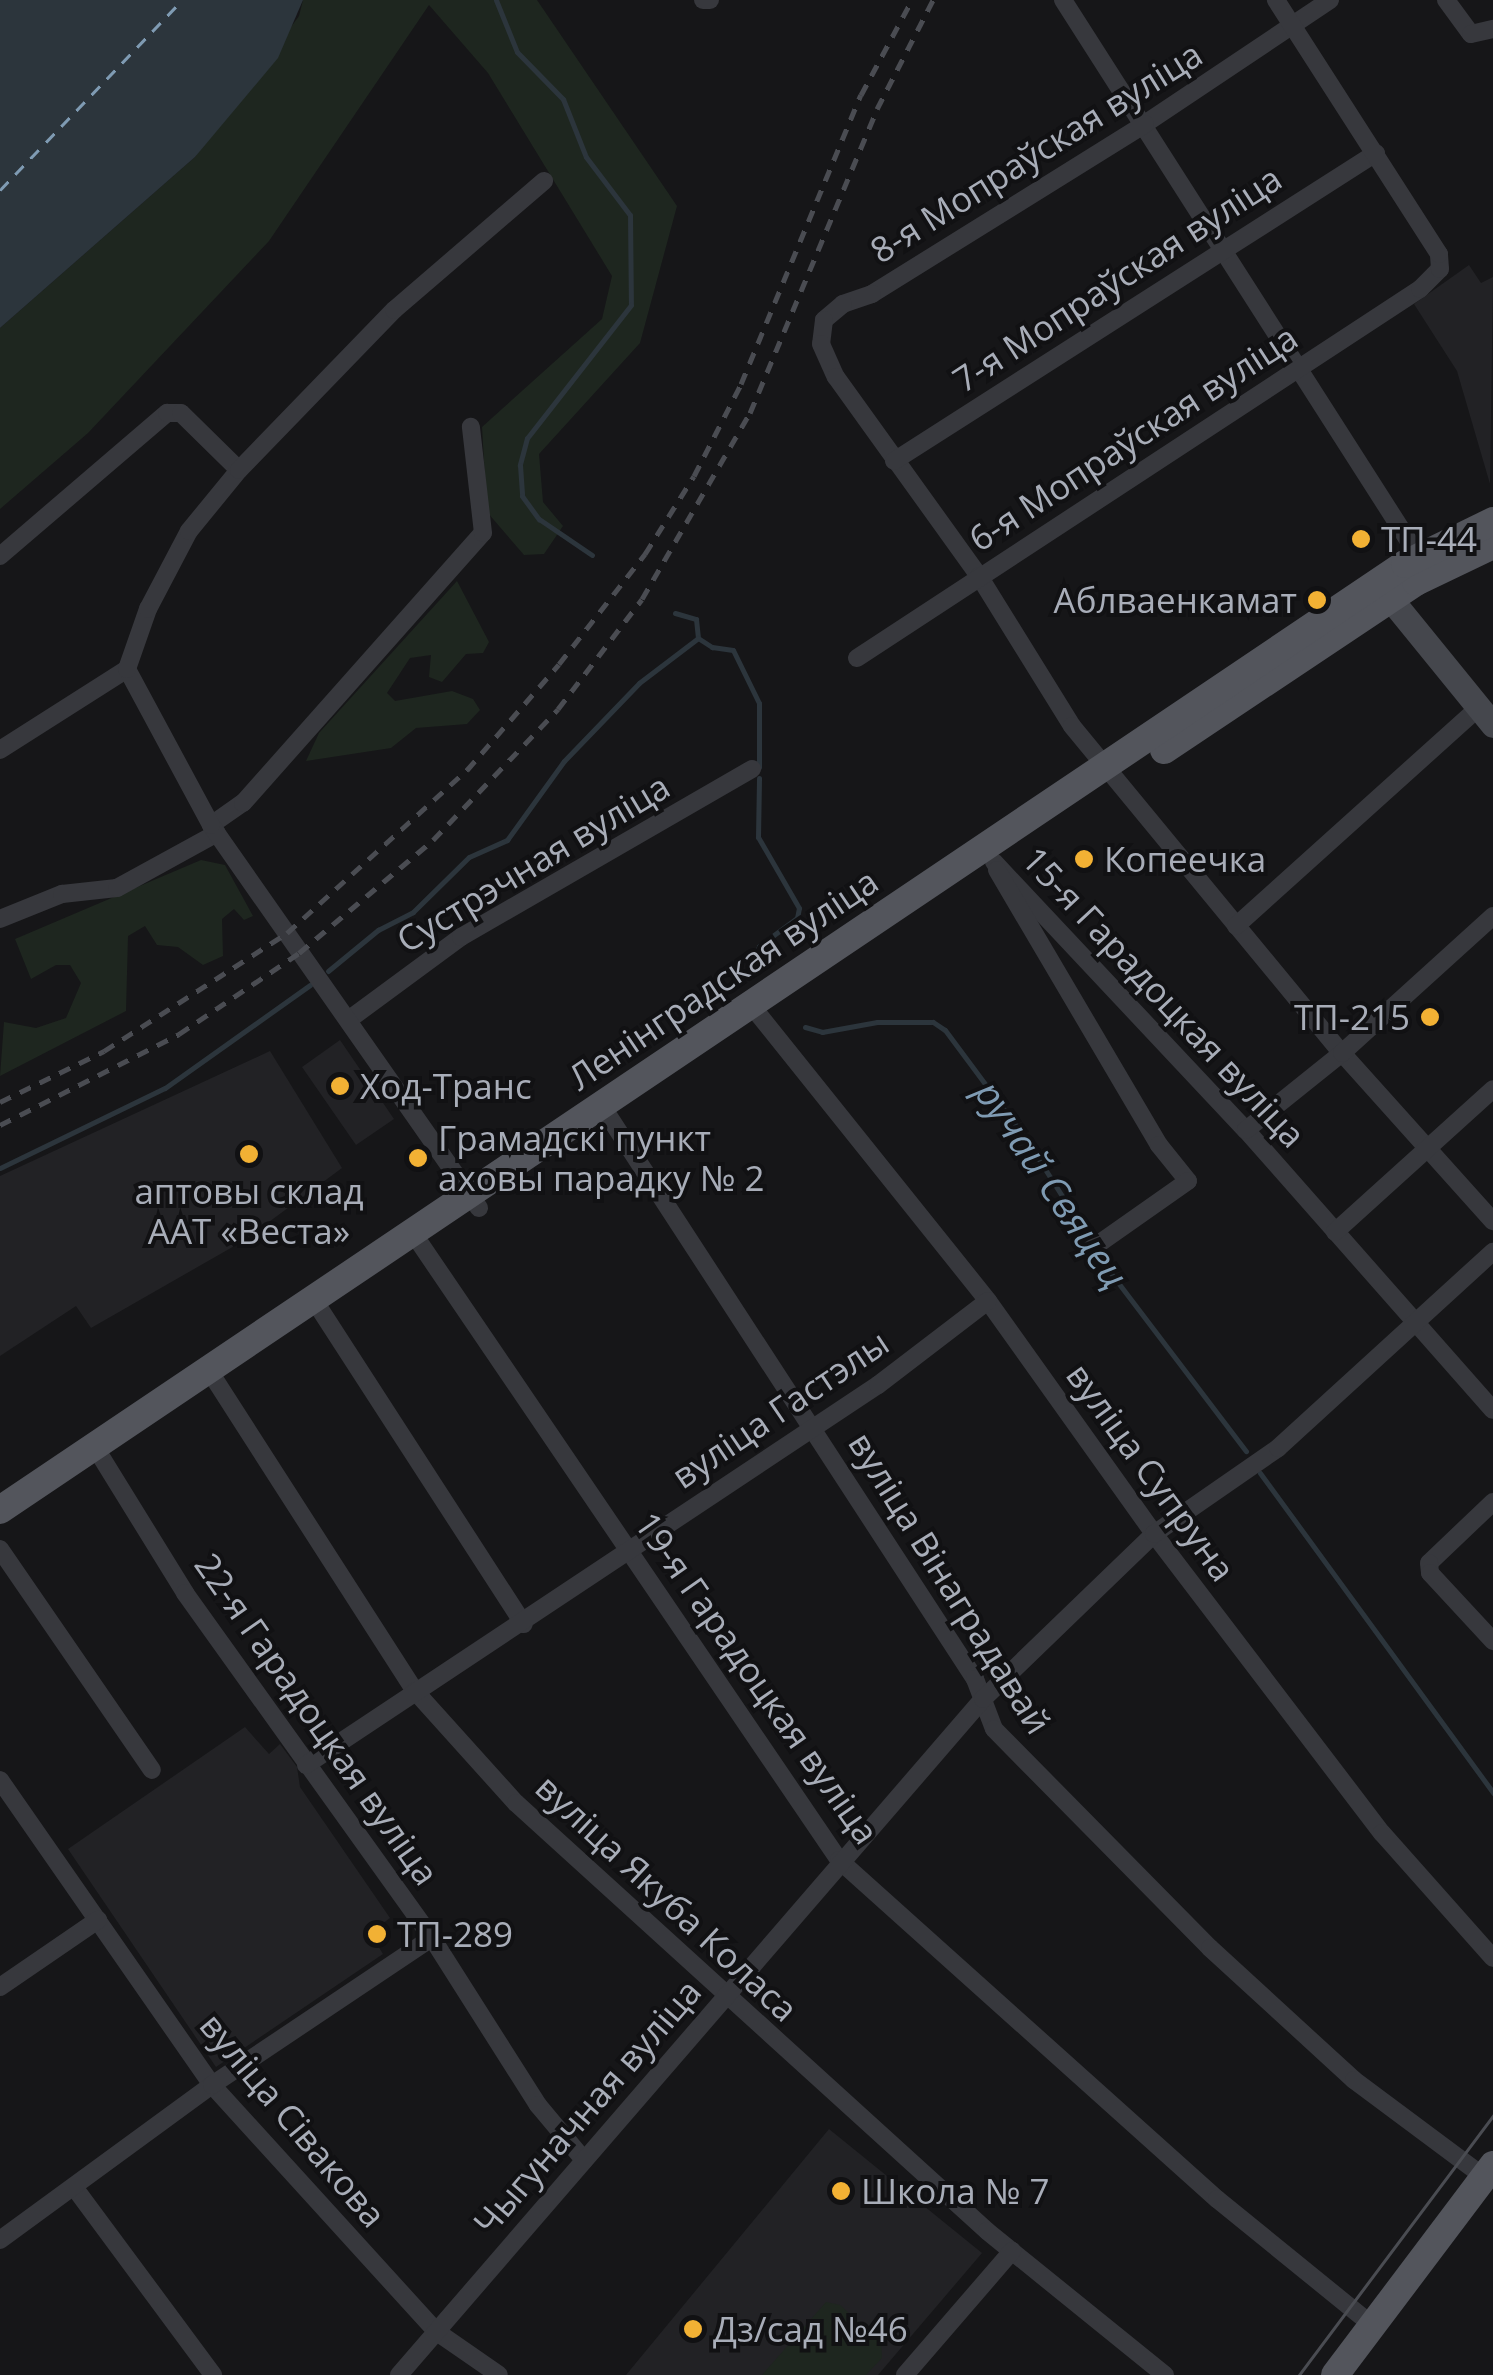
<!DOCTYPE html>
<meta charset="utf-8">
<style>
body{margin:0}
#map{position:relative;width:1493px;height:2375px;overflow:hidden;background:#161618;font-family:"Open Sans",sans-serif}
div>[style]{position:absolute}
.built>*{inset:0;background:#222225}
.green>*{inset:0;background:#1e261f}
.water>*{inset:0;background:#2c353c}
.stream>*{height:5px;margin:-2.5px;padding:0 2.5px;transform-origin:2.5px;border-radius:2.5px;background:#2c353c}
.ferry>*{height:2.5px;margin-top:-1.25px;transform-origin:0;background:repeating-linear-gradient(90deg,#7f9bb3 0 12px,transparent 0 22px)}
.street>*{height:18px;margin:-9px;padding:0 9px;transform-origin:9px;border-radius:9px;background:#37383d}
.secondary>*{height:25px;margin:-12.5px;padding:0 12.5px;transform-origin:12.5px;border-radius:12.5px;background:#45474d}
.primary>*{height:28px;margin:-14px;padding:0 14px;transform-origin:14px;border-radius:14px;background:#53555c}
.tram>*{height:2.5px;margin:-1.25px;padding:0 1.25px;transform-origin:1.25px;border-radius:1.25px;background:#4a4c52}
.rail>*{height:5px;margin-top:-2.5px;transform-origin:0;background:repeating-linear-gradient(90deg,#4a4c52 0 12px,transparent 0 22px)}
.dots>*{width:28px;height:28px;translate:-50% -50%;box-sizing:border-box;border:5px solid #111113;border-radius:50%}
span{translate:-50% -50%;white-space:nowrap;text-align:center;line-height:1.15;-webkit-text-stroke:8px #111113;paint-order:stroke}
.street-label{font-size:35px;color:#a8adb8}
.poi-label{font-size:35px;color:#a8adb8}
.left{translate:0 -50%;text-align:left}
.right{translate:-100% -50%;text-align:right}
.water-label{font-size:38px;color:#7f9bb3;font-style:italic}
</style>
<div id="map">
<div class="built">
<i style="clip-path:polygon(1469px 265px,1481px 283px,1493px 277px,1490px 484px,1457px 371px,1414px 304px)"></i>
<i style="clip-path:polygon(340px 1040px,394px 1119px,356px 1145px,302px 1067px)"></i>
<i style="clip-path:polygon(270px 1051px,342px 1168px,243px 1241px,91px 1328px,76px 1306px,0 1356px,0 1176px)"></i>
<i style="clip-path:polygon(245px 1727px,269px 1754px,280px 1744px,297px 1767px,300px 1787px,390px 1918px,370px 1933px,383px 1954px,216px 2067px,68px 1849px)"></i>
<i style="clip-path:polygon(829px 2129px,982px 2253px,878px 2375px,626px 2375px)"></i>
</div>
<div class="green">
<i style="clip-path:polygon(303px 0,537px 0,677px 206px,640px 343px,539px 454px,543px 502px,563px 526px,544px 554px,524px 555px,487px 512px,482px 427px,602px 319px,612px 276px,488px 73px,429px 5px,269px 241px,88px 433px,0 509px,0 328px,195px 157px,299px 16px)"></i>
<i style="clip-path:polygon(457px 581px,489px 642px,483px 653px,466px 654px,442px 682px,429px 677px,431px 655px,410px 658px,387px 693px,395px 701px,452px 691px,473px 699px,480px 710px,467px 724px,416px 728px,391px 748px,306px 761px,319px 733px)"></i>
<i style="clip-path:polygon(201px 860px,225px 865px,253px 916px,244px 920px,234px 909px,222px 919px,223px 956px,203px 965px,178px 947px,157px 945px,145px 926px,128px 936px,126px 1011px,0 1076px,4px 1022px,36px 1028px,66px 1018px,81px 983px,70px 965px,56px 965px,31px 979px,15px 939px)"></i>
<i style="clip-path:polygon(826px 2302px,840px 2305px,881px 2342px,882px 2358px,866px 2375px,762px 2375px)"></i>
</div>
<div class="water">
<i style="clip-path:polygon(0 0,303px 0,278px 58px,195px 157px,0 328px)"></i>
</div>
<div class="stream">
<i style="left:496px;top:0;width:56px;rotate:68deg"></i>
<i style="left:517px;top:52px;width:66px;rotate:45.6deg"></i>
<i style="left:563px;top:99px;width:62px;rotate:68.4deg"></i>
<i style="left:586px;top:157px;width:73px;rotate:52.8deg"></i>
<i style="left:630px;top:215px;width:90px;rotate:89.4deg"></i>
<i style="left:631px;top:305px;width:169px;rotate:128deg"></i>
<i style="left:527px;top:438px;width:28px;rotate:105deg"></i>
<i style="left:520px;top:465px;width:31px;rotate:86deg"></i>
<i style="left:522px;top:496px;width:29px;rotate:54deg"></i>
<i style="left:539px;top:519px;width:64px;rotate:34.2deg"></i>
<i style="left:675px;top:613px;width:22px;rotate:16deg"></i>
<i style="left:696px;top:619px;width:19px;rotate:84deg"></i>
<i style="left:698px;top:638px;width:17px;rotate:33deg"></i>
<i style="left:712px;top:647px;width:21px;rotate:8deg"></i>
<i style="left:733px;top:650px;width:59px;rotate:63.9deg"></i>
<i style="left:759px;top:703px;width:64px;rotate:90deg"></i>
<i style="left:756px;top:956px;width:10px;rotate:-73deg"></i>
<i style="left:759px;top:946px;width:47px;rotate:-36.4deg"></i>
<i style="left:797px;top:918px;width:10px;rotate:-79deg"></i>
<i style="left:799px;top:908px;width:82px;rotate:-120deg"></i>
<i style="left:758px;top:837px;width:59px;rotate:-89deg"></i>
<i style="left:328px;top:971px;width:65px;rotate:-39.4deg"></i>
<i style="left:378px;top:930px;width:39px;rotate:-27deg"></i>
<i style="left:413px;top:912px;width:78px;rotate:-44.5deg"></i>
<i style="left:469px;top:857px;width:42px;rotate:-24.1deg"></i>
<i style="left:507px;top:840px;width:97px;rotate:-54.2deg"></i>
<i style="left:564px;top:761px;width:108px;rotate:-46.1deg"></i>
<i style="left:639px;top:683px;width:74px;rotate:-37.3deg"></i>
<i style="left:805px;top:1027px;width:18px;rotate:16deg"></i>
<i style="left:822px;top:1032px;width:56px;rotate:-10.3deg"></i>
<i style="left:877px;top:1022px;width:56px"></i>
<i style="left:933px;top:1022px;width:14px;rotate:34deg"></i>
<i style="left:945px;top:1030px;width:136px;rotate:53.4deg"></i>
<i style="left:1026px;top:1139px;width:157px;rotate:57.7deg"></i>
<i style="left:1110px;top:1272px;width:225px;rotate:52.8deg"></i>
<i style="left:0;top:1168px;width:183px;rotate:-25.9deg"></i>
<i style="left:165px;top:1088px;width:178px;rotate:-35.4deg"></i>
<i style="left:1260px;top:1473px;width:396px;rotate:53.9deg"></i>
</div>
<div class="ferry">
<i style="left:0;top:190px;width:263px;rotate:-46.2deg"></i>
</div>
<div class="street">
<i style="left:703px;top:0;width:7px"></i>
<i style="left:1063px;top:0;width:670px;rotate:57.42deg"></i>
<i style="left:1330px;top:0;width:223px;rotate:146.2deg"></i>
<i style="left:1145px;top:124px;width:322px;rotate:148.1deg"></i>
<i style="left:872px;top:294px;width:31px;rotate:161deg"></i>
<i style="left:843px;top:304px;width:25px;rotate:140deg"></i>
<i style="left:824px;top:320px;width:24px;rotate:97deg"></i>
<i style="left:821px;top:344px;width:36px;rotate:66deg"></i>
<i style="left:836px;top:377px;width:245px;rotate:54.3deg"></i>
<i style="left:979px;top:576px;width:176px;rotate:58.2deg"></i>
<i style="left:1072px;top:726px;width:424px;rotate:50.5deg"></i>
<i style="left:1342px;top:1053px;width:226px;rotate:48.1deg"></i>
<i style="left:1446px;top:0;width:42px;rotate:53.7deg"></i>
<i style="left:1471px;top:34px;width:23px;rotate:-13deg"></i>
<i style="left:894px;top:461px;width:572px;rotate:-32.58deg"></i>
<i style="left:0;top:556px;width:220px;rotate:-40.6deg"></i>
<i style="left:167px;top:413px;width:14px"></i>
<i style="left:181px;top:413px;width:81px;rotate:44.5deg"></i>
<i style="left:857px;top:658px;width:673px;rotate:-33.24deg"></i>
<i style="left:1420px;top:289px;width:28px;rotate:-45deg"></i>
<i style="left:1440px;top:269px;width:15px;rotate:-94deg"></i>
<i style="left:1439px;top:254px;width:302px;rotate:-122.7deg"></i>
<i style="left:0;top:750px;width:151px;rotate:-32.5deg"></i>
<i style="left:211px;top:825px;width:39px;rotate:-35deg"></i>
<i style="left:243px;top:803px;width:361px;rotate:-48.4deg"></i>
<i style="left:483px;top:533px;width:107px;rotate:-96.5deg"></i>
<i style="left:994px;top:862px;width:368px;rotate:46.8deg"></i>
<i style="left:1246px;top:1130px;width:373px;rotate:48.6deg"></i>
<i style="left:997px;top:870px;width:319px;rotate:59.5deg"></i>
<i style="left:1159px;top:1145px;width:46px;rotate:51.1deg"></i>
<i style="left:1188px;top:1181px;width:120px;rotate:144.9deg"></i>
<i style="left:0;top:919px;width:67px;rotate:-22deg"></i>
<i style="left:62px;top:894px;width:55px;rotate:-6.2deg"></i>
<i style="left:117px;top:888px;width:114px;rotate:-28.8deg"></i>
<i style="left:1236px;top:926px;width:326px;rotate:-42deg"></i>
<i style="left:751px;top:1005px;width:379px;rotate:51.3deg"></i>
<i style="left:988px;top:1301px;width:286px;rotate:54.5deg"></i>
<i style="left:1154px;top:1534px;width:376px;rotate:52.7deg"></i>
<i style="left:1382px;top:1833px;width:167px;rotate:48.4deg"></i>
<i style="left:351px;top:1018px;width:137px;rotate:-36.4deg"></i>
<i style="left:461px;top:937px;width:336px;rotate:-30deg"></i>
<i style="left:602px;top:1106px;width:684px;rotate:56.94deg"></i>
<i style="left:975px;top:1679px;width:53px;rotate:69.2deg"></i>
<i style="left:994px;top:1729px;width:308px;rotate:45.4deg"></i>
<i style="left:1210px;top:1948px;width:195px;rotate:42.5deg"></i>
<i style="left:1354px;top:2080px;width:162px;rotate:36.7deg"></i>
<i style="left:1246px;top:1130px;width:123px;rotate:-38.7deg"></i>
<i style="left:1342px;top:1053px;width:204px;rotate:-42.2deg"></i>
<i style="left:479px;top:1208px;width:467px;rotate:-125deg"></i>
<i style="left:211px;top:825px;width:177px;rotate:-118.3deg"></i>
<i style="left:127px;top:669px;width:64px;rotate:-70.7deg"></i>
<i style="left:148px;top:609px;width:88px;rotate:-62.3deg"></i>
<i style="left:189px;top:531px;width:79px;rotate:-50.7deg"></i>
<i style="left:239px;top:470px;width:223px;rotate:-45.9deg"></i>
<i style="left:394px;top:310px;width:198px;rotate:-40.7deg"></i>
<i style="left:1335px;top:1232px;width:213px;rotate:-42.1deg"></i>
<i style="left:413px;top:1233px;width:758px;rotate:55.81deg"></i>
<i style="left:839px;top:1860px;width:508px;rotate:41.89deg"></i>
<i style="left:1217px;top:2199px;width:201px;rotate:39.1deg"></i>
<i style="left:314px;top:1300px;width:386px;rotate:57.1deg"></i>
<i style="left:210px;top:1372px;width:379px;rotate:57.3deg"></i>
<i style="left:415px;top:1691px;width:151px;rotate:48deg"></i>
<i style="left:516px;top:1803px;width:636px;rotate:42.26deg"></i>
<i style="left:987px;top:2231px;width:229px;rotate:39deg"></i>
<i style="left:95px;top:1447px;width:172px;rotate:58.3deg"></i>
<i style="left:185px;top:1593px;width:424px;rotate:54.4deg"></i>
<i style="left:432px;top:1938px;width:198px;rotate:57.6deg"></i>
<i style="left:538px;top:2105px;width:72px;rotate:50.1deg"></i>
<i style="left:1493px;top:1502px;width:88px;rotate:136.4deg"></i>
<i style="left:1429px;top:1563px;width:10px;rotate:84deg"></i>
<i style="left:1430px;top:1573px;width:93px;rotate:47.2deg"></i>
<i style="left:0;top:1549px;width:268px;rotate:55.5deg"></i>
<i style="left:306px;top:1765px;width:687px;rotate:-33.6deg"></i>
<i style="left:878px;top:1385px;width:138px;rotate:-37.4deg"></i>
<i style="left:0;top:1780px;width:371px;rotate:55.2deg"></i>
<i style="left:212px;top:2085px;width:334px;rotate:47.7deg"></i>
<i style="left:437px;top:2332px;width:75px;rotate:34.7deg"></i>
<i style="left:0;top:1987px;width:119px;rotate:-34.4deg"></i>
<i style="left:74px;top:2187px;width:234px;rotate:53.5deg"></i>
<i style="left:0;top:2240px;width:263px;rotate:-36.2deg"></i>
<i style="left:212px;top:2085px;width:265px;rotate:-33.8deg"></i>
<i style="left:399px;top:2375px;width:893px;rotate:-49.18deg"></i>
<i style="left:983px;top:1699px;width:238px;rotate:-44deg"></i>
<i style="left:1154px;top:1534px;width:151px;rotate:-34.7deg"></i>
<i style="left:1278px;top:1448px;width:291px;rotate:-42.4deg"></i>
<i style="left:905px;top:2375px;width:164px;rotate:-49.2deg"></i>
</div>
<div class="secondary">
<i style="left:1380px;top:586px;width:179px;rotate:50.9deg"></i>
</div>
<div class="primary">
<i style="left:1164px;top:750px;width:303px;rotate:-33.7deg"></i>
<i style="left:1416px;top:582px;width:85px;rotate:-25.7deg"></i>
<i style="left:0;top:1510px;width:1694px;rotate:-33.95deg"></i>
<i style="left:1405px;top:564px;width:98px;rotate:-26deg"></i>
<i style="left:1335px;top:2375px;width:263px;rotate:-53deg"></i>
</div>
<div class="tram">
<i style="left:1299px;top:2375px;width:324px;rotate:-53.2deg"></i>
</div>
<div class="rail">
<i style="left:0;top:1102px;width:116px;rotate:-26.1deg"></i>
<i style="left:104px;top:1051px;width:218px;rotate:-32.8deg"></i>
<i style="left:287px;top:933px;width:243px;rotate:-42.2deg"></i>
<i style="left:467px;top:770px;width:140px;rotate:-49deg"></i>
<i style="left:559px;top:664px;width:140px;rotate:-52deg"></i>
<i style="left:645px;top:554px;width:92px;rotate:-57.9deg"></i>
<i style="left:694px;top:476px;width:103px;rotate:-62.9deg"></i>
<i style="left:741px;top:384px;width:313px;rotate:-67.5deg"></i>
<i style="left:861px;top:95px;width:108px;rotate:-61.8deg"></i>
<i style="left:0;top:1125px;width:201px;rotate:-26.9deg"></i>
<i style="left:179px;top:1034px;width:145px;rotate:-34deg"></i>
<i style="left:299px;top:953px;width:175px;rotate:-40.1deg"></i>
<i style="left:433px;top:840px;width:181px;rotate:-46.3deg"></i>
<i style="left:558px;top:709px;width:138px;rotate:-52.6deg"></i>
<i style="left:642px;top:599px;width:215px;rotate:-59.9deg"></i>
<i style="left:750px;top:413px;width:329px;rotate:-67.3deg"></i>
<i style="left:877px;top:109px;width:123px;rotate:-62.8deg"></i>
</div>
<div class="dots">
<i style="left:1361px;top:539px;background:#f2b134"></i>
<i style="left:1317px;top:600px;background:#f2b134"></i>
<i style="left:1084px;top:859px;background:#f2b134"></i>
<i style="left:1430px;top:1017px;background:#f2b134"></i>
<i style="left:340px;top:1086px;background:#f2b134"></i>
<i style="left:249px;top:1154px;background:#f2b134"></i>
<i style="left:418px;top:1158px;background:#f2b134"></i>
<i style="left:377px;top:1934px;background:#f2b134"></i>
<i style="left:841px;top:2191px;background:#f2b134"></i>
<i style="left:693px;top:2329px;background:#f2b134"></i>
</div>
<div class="street-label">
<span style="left:1036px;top:152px;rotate:-32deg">8-я Мопраўская вуліца</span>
<span style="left:1117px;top:279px;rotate:-33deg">7-я Мопраўская вуліца</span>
<span style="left:1133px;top:438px;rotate:-33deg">6-я Мопраўская вуліца</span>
<span style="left:533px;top:863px;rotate:-31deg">Сустрэчная вуліца</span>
<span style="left:723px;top:979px;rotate:-34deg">Ленінградская вуліца</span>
<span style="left:1164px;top:997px;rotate:47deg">15-я Гарадоцкая вуліца</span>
<span style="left:780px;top:1409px;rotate:-34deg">вуліца Гастэлы</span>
<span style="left:1151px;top:1472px;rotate:54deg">вуліца Супруна</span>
<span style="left:950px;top:1583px;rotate:58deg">вуліца Вінаградавай</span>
<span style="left:757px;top:1678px;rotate:55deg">19-я Гарадоцкая вуліца</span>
<span style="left:317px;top:1719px;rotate:55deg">22-я Гарадоцкая вуліца</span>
<span style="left:667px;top:1898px;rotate:43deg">вуліца Якуба Коласа</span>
<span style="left:587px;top:2107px;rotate:-49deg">Чыгуначная вуліца</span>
<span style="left:293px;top:2120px;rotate:50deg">вуліца Сівакова</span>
</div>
<div class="poi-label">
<span class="left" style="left:1381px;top:539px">ТП-44</span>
<span class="right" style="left:1297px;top:600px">Аблваенкамат</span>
<span class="left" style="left:1104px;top:859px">Копеечка</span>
<span class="right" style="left:1410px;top:1017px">ТП-215</span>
<span class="left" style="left:360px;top:1086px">Ход-Транс</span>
<span class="left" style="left:438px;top:1158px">Грамадскі пункт<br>аховы парадку № 2</span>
<span style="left:249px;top:1211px">аптовы склад<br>ААТ «Веста»</span>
<span class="left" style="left:397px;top:1934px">ТП-289</span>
<span class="left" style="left:861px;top:2191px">Школа № 7</span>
<span class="left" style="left:713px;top:2329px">Дз/сад №46</span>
</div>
<div class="water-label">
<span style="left:1052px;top:1184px;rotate:56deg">ручай Свяцец</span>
</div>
</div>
